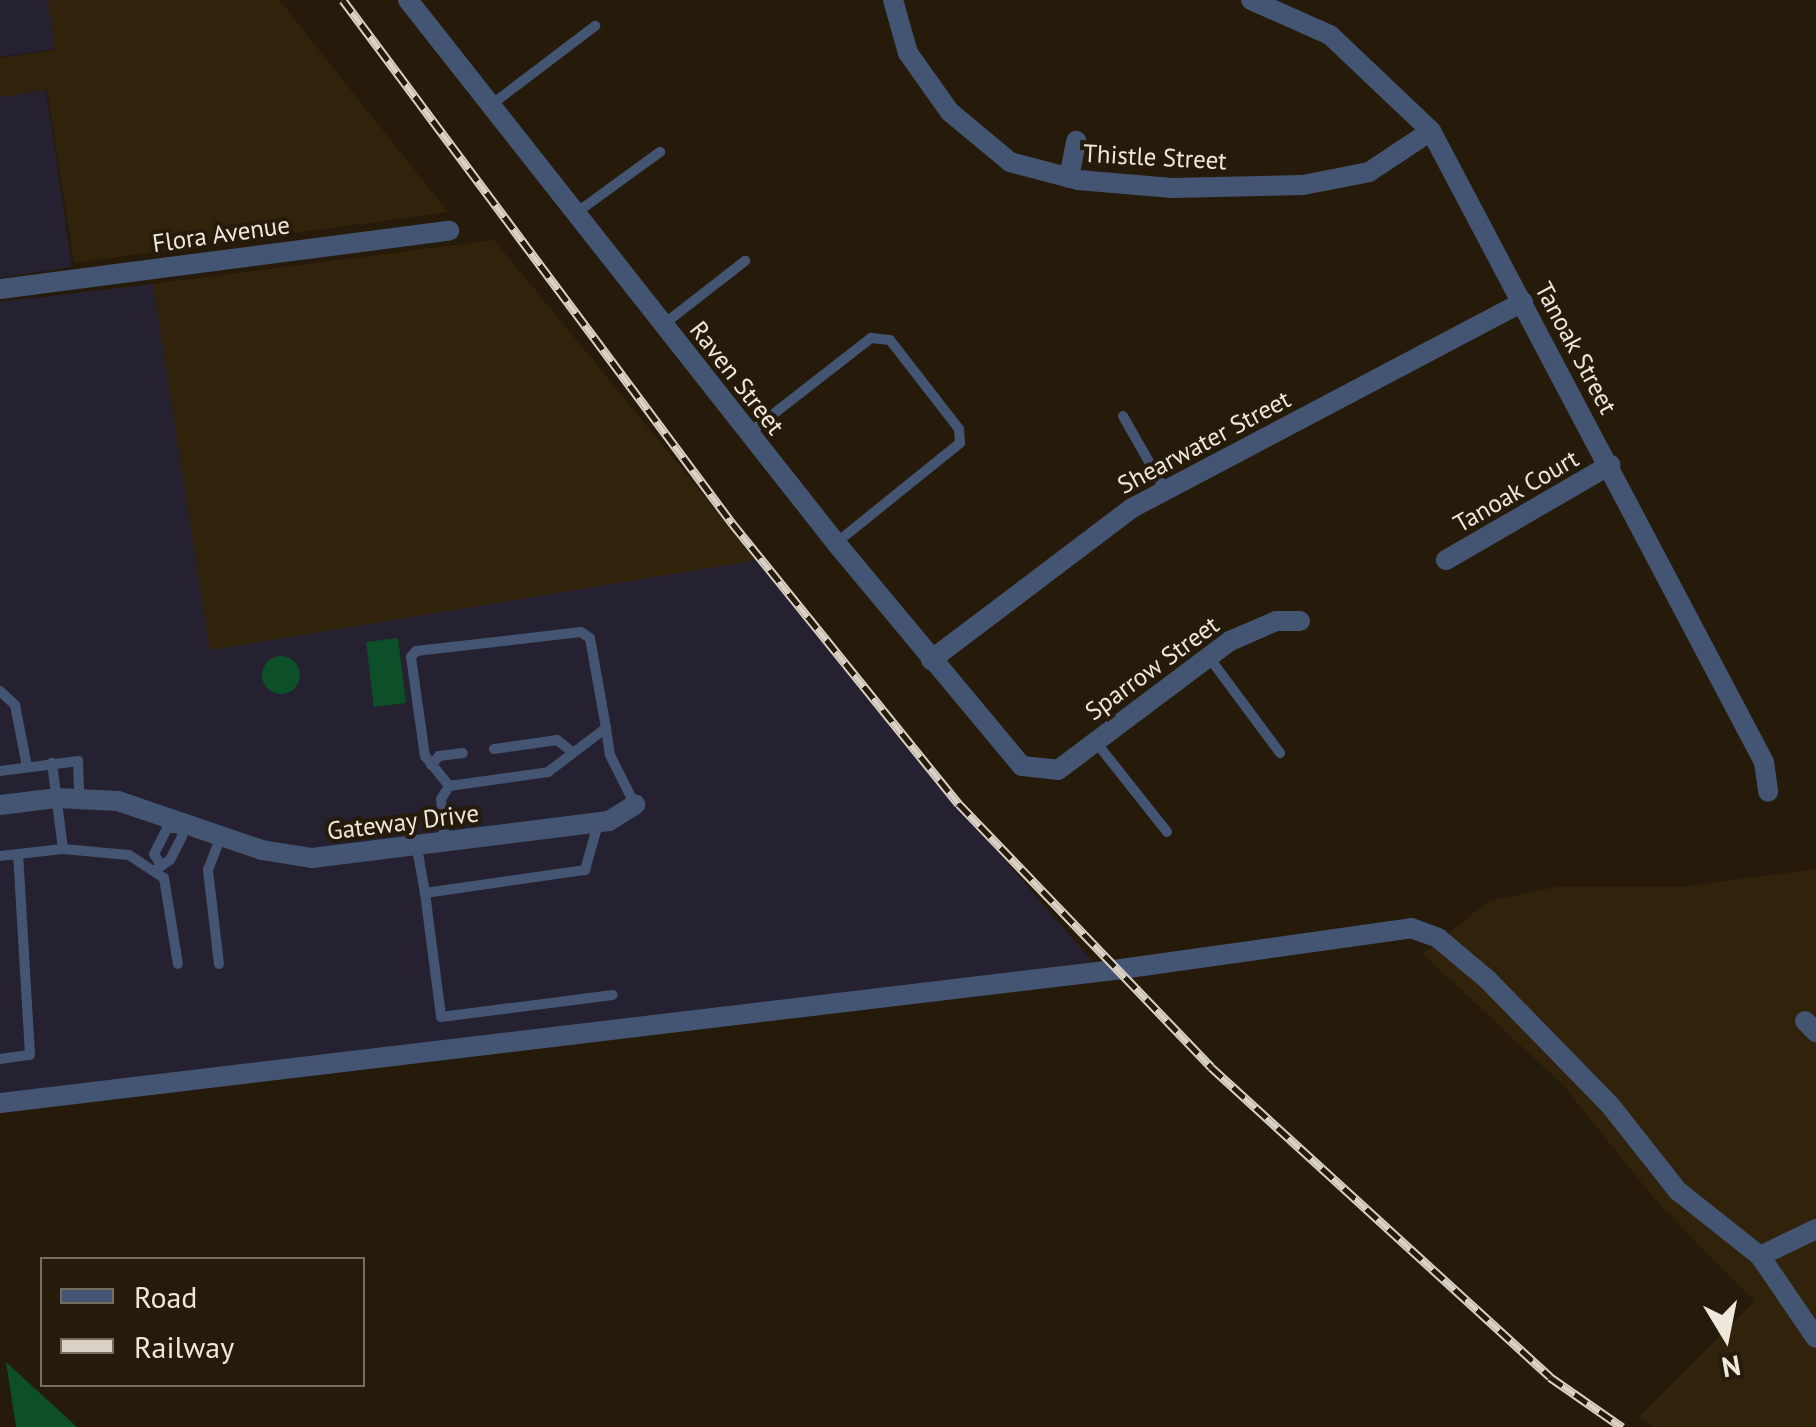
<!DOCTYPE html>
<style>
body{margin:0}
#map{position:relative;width:1816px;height:1427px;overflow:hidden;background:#261b0b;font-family:"PT Sans",sans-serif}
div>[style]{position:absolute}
.commercial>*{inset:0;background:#252131}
.built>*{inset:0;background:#31230b}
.green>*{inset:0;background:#0c4f29}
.round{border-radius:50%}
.service>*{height:10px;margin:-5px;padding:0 5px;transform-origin:5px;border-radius:5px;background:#445574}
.minor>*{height:20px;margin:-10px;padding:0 10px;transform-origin:10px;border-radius:10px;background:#445574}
.rail>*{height:9px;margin-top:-4.5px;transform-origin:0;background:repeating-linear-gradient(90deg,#261b0b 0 15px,#d9d1c6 0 30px);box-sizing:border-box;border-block:2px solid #d9d1c6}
span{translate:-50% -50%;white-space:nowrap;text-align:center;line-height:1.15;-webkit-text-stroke:8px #261b0b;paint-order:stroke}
.street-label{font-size:25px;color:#eee7dc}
.legend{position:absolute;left:40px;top:1257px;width:325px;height:130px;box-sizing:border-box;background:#261b0b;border:2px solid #766d5f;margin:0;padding:12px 18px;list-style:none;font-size:30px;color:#eee7dc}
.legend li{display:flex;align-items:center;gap:20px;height:50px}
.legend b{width:50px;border:2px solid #766d5f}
.north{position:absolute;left:1676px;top:1287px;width:100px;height:100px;-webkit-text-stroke:8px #261b0b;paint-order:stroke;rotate:170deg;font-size:28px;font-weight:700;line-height:40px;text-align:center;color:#eee7dc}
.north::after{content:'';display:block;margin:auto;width:35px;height:45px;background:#eee7dc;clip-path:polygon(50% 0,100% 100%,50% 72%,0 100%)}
</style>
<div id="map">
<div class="commercial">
<i style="clip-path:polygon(0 0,48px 0,55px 49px,0 57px)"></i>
<i style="clip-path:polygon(46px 90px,72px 267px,0 278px,0 97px)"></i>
<i style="clip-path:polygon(153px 284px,210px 650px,757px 560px,925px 768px,1093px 962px,781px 1008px,0 1100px,0 302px)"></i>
</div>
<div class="built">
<i style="clip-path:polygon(48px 0,279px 0,448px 212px,74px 263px,47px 89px,0 97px,0 58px,55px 50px)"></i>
<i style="clip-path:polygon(494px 240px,757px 560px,210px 650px,153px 284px)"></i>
<i style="clip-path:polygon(1816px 869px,1816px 1427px,1655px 1427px,1638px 1418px,1755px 1301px,1658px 1203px,1563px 1085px,1423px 954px,1489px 901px,1556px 887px,1682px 887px)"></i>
</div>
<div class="green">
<i style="clip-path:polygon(398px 638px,406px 703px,374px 707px,366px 642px)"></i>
<i class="round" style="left:262px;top:656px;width:38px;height:38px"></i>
<i style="clip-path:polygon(6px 1362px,77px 1427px,16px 1427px)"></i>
</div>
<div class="service">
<i style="left:491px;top:105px;width:131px;rotate:-37.2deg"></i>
<i style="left:576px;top:213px;width:104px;rotate:-36deg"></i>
<i style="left:664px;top:324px;width:103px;rotate:-37.9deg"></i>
<i style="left:1123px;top:416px;width:85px;rotate:60.4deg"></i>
<i style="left:749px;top:433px;width:155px;rotate:-37.9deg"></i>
<i style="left:871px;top:338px;width:19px;rotate:6deg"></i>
<i style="left:890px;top:340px;width:113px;rotate:52.2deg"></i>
<i style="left:959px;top:429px;width:14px;rotate:86deg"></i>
<i style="left:960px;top:443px;width:159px;rotate:141.1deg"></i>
<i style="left:1208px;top:656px;width:121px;rotate:53.4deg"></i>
<i style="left:0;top:691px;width:21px;rotate:43deg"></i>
<i style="left:15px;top:705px;width:63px;rotate:79deg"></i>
<i style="left:606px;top:728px;width:27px;rotate:82deg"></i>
<i style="left:610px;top:755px;width:56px;rotate:63.4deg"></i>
<i style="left:1095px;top:741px;width:116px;rotate:51.6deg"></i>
<i style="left:494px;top:749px;width:64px;rotate:-8.1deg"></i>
<i style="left:557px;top:740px;width:18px;rotate:38deg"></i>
<i style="left:431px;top:765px;width:12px;rotate:-48deg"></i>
<i style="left:439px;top:756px;width:24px;rotate:-7deg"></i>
<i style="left:0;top:771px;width:79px;rotate:-7.3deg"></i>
<i style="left:78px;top:761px;width:37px;rotate:88deg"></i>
<i style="left:445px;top:843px;width:44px;rotate:-95.2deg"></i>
<i style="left:441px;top:799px;width:15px;rotate:-58deg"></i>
<i style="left:449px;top:786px;width:100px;rotate:-8deg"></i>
<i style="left:548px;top:772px;width:73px;rotate:-37.2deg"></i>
<i style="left:606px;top:728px;width:91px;rotate:-100.1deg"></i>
<i style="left:590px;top:638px;width:11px;rotate:-146deg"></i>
<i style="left:581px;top:632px;width:166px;rotate:173.4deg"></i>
<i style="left:416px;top:651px;width:8px;rotate:130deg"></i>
<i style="left:411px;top:657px;width:100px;rotate:82deg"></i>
<i style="left:425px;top:756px;width:38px;rotate:51deg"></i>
<i style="left:417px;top:848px;width:46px;rotate:79.9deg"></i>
<i style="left:425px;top:893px;width:162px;rotate:-8.2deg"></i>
<i style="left:585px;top:870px;width:48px;rotate:-74.2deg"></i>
<i style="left:63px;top:849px;width:66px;rotate:5.2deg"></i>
<i style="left:129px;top:855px;width:42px;rotate:33.3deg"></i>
<i style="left:164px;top:878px;width:87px;rotate:80.8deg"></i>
<i style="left:0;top:856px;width:63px;rotate:-6.3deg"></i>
<i style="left:63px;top:849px;width:87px;rotate:-97.3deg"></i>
<i style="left:159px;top:862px;width:9px;rotate:-122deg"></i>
<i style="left:154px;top:854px;width:29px;rotate:-63deg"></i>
<i style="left:167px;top:828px;width:10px"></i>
<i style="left:154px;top:871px;width:19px;rotate:-35deg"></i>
<i style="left:170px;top:860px;width:27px;rotate:-63deg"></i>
<i style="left:182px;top:836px;width:13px;rotate:-99deg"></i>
<i style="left:425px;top:893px;width:125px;rotate:82.6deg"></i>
<i style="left:441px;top:1017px;width:173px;rotate:-7.3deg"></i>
<i style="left:219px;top:964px;width:95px;rotate:-96.7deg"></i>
<i style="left:208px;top:870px;width:36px;rotate:-69deg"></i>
<i style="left:0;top:1059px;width:30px;rotate:-8deg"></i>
<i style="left:30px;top:1055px;width:200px;rotate:-93.4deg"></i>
</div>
<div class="minor">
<i style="left:408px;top:0;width:691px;rotate:51.75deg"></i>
<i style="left:836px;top:543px;width:290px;rotate:50.2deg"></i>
<i style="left:1022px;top:766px;width:36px;rotate:6deg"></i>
<i style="left:1058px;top:770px;width:215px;rotate:-36.9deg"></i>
<i style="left:1230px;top:641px;width:50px;rotate:-23.5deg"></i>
<i style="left:1276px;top:621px;width:24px"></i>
<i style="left:893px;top:0;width:55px;rotate:74.2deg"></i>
<i style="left:908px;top:53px;width:72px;rotate:54.6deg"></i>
<i style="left:950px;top:112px;width:78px;rotate:39.8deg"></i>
<i style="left:1010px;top:162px;width:70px;rotate:14.8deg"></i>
<i style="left:1078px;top:180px;width:94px;rotate:4.9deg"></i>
<i style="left:1172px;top:188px;width:131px;rotate:-1.3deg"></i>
<i style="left:1303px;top:185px;width:67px;rotate:-11.1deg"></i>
<i style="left:1369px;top:172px;width:74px;rotate:-33.5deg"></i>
<i style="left:1251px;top:0;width:86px;rotate:23.9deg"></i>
<i style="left:1330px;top:35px;width:139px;rotate:43.5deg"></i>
<i style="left:1431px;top:131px;width:713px;rotate:62.18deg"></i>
<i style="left:1764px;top:762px;width:30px;rotate:82deg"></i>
<i style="left:1069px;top:178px;width:38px;rotate:-79deg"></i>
<i style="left:0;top:289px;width:453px;rotate:-7.4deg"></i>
<i style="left:1446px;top:560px;width:190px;rotate:-30.1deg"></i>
<i style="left:931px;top:660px;width:252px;rotate:-37.1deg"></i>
<i style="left:1132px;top:508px;width:442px;rotate:-27.8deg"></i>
<i style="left:0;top:805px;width:56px;rotate:-7.1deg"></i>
<i style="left:56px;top:798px;width:62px;rotate:2.8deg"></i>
<i style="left:118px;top:801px;width:152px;rotate:18.8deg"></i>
<i style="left:262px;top:850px;width:51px;rotate:9.1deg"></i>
<i style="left:312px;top:858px;width:299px;rotate:-7.1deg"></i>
<i style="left:609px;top:821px;width:31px;rotate:-32deg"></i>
<i style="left:1805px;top:1021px;width:16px;rotate:45deg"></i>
<i style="left:0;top:1103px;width:1122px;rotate:-6.81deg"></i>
<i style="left:1114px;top:970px;width:300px;rotate:-8deg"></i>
<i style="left:1411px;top:928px;width:29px;rotate:20deg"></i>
<i style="left:1438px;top:938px;width:64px;rotate:39.9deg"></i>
<i style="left:1487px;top:979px;width:176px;rotate:45.7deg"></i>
<i style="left:1610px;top:1105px;width:110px;rotate:51.7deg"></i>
<i style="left:1678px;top:1191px;width:105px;rotate:38.4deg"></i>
<i style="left:1760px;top:1256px;width:99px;rotate:55.7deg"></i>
<i style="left:1760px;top:1256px;width:62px;rotate:-25.7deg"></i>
</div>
<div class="rail">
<i style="left:343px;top:0;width:652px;rotate:53.36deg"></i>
<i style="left:732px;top:523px;width:361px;rotate:51.1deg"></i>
<i style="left:959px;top:804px;width:364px;rotate:46.2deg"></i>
<i style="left:1211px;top:1067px;width:459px;rotate:42.4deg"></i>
<i style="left:1550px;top:1377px;width:88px;rotate:34.8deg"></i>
</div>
<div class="street-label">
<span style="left:1155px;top:157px;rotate:3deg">Thistle Street</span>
<span style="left:221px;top:234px;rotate:-8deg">Flora Avenue</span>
<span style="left:1576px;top:348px;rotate:62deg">Tanoak Street</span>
<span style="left:737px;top:378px;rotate:52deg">Raven Street</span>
<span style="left:1204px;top:442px;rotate:-28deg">Shearwater Street</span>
<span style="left:1516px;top:491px;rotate:-30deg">Tanoak Court</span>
<span style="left:1152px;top:668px;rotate:-36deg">Sparrow Street</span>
<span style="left:403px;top:822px;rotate:-7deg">Gateway Drive</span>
</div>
<ul class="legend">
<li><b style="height:12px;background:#445574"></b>Road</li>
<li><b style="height:12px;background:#d9d1c6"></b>Railway</li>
</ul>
<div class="north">N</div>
</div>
